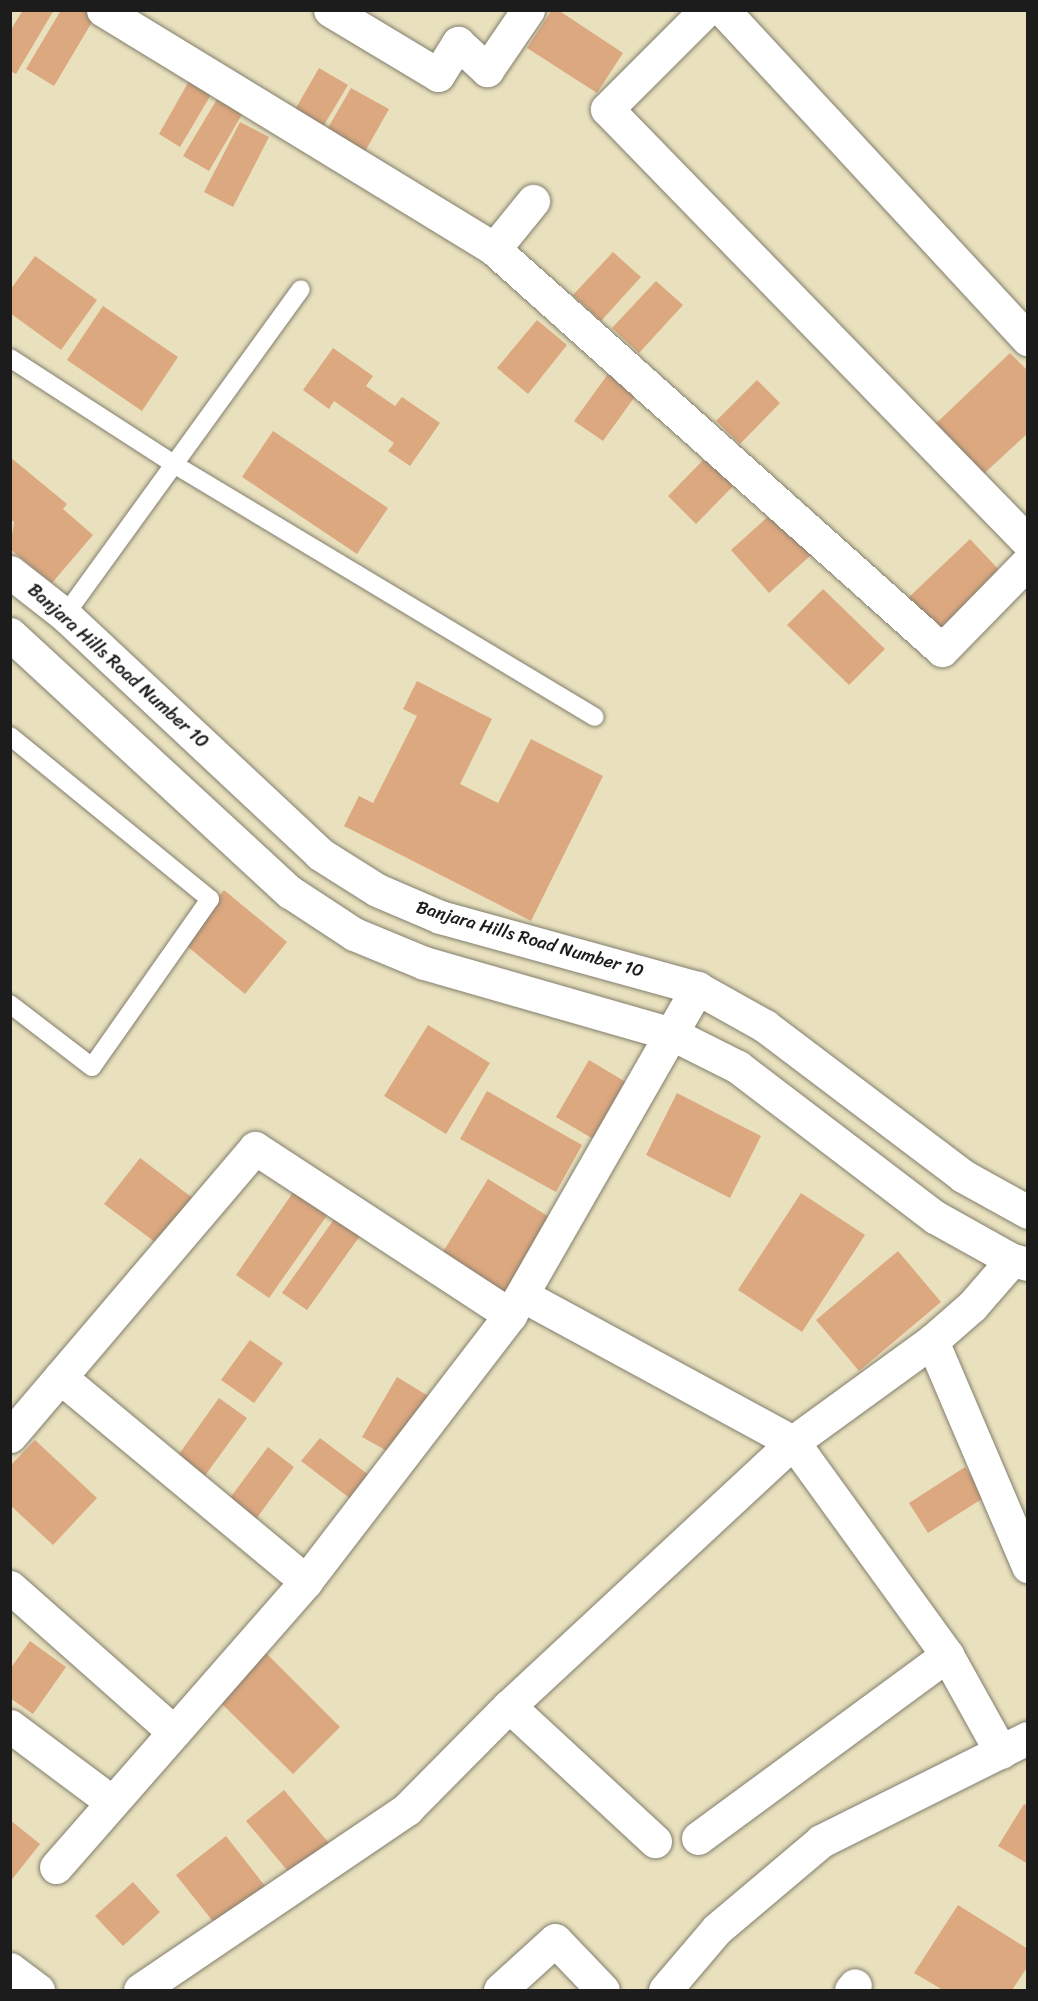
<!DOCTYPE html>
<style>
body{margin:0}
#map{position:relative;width:1038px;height:2001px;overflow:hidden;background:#e9e1be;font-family:Sriracha,sans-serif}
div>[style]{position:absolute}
.building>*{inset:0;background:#dca880}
.roads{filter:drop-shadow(0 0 2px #827e6d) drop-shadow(0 0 2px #827e6d)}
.service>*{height:18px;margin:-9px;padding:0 9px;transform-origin:9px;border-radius:9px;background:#fff}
.minor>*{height:33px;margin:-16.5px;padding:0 16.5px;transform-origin:16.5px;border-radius:16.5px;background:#fff}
.secondary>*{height:33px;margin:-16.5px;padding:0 16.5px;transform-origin:16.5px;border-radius:16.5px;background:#fff}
span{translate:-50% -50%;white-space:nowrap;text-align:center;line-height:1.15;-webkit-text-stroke:5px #fff;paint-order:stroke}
.street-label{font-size:18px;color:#1c1c1c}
.frame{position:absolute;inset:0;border:12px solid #1c1c1c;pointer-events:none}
</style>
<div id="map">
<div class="building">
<i style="clip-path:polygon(23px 10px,54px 10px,16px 74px,10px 71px,10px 31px)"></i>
<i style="clip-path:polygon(61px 10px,84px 10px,95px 17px,54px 86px,26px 69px)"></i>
<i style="clip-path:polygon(552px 10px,558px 10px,623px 53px,597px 93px,527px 48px)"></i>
<i style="clip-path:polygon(319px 68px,348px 85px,321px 130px,293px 113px)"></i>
<i style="clip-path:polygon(189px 81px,212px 93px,180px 147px,159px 134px)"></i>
<i style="clip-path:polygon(351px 88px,389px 109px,363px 155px,325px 133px)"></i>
<i style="clip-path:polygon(219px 96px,244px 111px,209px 171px,183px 156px)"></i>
<i style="clip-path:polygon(240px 122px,269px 137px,233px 207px,204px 192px)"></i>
<i style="clip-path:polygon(613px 252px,641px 277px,601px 321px,573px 295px)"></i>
<i style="clip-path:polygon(35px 256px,97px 300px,61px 350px,10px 313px,10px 290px)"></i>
<i style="clip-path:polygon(656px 281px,683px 305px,639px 353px,612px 328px)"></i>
<i style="clip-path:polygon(103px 306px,178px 357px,142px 411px,67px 360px)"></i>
<i style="clip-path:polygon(537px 320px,567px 345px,528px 394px,497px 368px)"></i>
<i style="clip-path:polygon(333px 348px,373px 376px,366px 386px,395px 406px,402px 397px,440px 423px,410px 466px,388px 451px,394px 443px,334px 401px,329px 409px,303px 390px)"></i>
<i style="clip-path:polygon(1010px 353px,1028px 371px,1028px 433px,977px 480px,929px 430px)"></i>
<i style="clip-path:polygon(608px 374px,636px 395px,603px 441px,574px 421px)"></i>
<i style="clip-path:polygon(757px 380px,780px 403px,740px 444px,716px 421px)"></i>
<i style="clip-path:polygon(273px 431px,388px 508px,357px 554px,242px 477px)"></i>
<i style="clip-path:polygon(712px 451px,740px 479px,696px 524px,668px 496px)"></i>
<i style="clip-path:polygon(10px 457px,67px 504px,63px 509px,93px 535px,52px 583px,10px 549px,14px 522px,10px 519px)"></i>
<i style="clip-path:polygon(773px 512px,811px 555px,769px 593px,731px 550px)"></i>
<i style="clip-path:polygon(970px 539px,1000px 571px,937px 631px,907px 599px)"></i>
<i style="clip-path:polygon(823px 589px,885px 649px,849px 685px,787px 625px)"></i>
<i style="clip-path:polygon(417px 681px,492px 719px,460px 784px,498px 803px,531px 739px,603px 776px,531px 921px,344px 826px,359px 796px,373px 803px,417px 716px,403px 709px)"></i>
<i style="clip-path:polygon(224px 890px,287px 942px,245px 994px,182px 942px)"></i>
<i style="clip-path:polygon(428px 1025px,490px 1063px,446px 1134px,384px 1096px)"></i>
<i style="clip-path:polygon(589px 1060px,629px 1084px,595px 1140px,556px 1117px)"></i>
<i style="clip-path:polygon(487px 1091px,582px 1145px,556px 1192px,460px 1139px)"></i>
<i style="clip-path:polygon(677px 1093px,761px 1136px,730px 1198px,646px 1155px)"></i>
<i style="clip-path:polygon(140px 1158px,194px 1199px,159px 1245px,104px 1204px)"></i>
<i style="clip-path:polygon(488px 1179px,551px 1218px,505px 1294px,441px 1255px)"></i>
<i style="clip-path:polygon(294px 1191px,328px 1214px,269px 1298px,236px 1275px)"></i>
<i style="clip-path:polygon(801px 1193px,865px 1235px,802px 1332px,738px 1290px)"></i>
<i style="clip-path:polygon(337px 1215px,362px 1233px,307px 1310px,282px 1293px)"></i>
<i style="clip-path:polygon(898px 1251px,941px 1302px,859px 1371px,816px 1320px)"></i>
<i style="clip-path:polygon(250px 1340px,283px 1363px,254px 1403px,221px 1380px)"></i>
<i style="clip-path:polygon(397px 1377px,430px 1397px,396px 1456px,362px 1437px)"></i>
<i style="clip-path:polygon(219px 1398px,247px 1418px,204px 1477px,177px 1457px)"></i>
<i style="clip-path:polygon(320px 1438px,378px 1482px,360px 1506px,301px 1461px)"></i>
<i style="clip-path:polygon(35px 1440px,97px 1498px,53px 1545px,10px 1505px,10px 1466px)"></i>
<i style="clip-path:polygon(268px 1447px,294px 1467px,251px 1526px,224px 1506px)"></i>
<i style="clip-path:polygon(965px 1467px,985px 1497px,928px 1533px,909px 1503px)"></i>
<i style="clip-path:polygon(30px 1641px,66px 1667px,33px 1714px,10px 1698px,10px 1669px)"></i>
<i style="clip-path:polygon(265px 1652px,340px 1727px,293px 1774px,218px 1700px)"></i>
<i style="clip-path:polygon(284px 1790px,334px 1849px,296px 1881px,246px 1821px)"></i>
<i style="clip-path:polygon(1024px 1804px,1028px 1806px,1028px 1864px,998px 1846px)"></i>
<i style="clip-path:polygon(10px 1820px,40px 1844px,10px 1882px)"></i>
<i style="clip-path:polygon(226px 1836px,272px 1895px,223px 1934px,176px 1875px)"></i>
<i style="clip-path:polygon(133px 1882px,160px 1912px,123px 1946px,95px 1916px)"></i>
<i style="clip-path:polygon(958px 1905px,1028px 1949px,1028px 1966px,1012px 1990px,943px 1990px,914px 1973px)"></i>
</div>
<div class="roads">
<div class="service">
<i style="left:10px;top:358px;width:193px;rotate:32.9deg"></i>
<i style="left:172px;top:463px;width:493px;rotate:31deg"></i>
<i style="left:65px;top:615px;width:402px;rotate:-54.1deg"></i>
<i style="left:10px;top:736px;width:258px;rotate:39.2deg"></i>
<i style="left:210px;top:899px;width:205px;rotate:125.1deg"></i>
<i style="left:92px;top:1067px;width:103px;rotate:-142.5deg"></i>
</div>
<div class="minor">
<i style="left:103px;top:10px;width:458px;rotate:31.4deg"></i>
<i style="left:494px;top:249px;width:601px;rotate:41.83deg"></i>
<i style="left:942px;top:650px;width:123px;rotate:-45.7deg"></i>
<i style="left:330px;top:10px;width:126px;rotate:31deg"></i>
<i style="left:438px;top:75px;width:38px;rotate:-58deg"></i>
<i style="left:458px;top:43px;width:40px;rotate:43deg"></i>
<i style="left:487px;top:70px;width:73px;rotate:-55.7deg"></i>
<i style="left:706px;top:10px;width:140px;rotate:135deg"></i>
<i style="left:607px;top:109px;width:604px;rotate:45.81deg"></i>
<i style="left:723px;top:10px;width:449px;rotate:47.2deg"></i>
<i style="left:494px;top:249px;width:62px;rotate:-50.9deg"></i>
<i style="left:524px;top:1296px;width:306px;rotate:28.5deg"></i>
<i style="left:793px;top:1442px;width:263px;rotate:54.1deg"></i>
<i style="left:947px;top:1655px;width:111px;rotate:60.9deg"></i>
<i style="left:932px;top:1341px;width:245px;rotate:66.9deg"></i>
<i style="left:60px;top:1377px;width:320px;rotate:39.7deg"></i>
<i style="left:10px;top:1436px;width:378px;rotate:-49.6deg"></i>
<i style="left:255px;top:1148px;width:305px;rotate:33.2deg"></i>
<i style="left:10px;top:1587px;width:219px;rotate:41.5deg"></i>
<i style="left:509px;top:1706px;width:199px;rotate:42.8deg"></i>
<i style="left:10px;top:1726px;width:127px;rotate:36.7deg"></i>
<i style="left:698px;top:1838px;width:309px;rotate:-36.3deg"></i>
<i style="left:56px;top:1867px;width:380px;rotate:-48.8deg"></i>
<i style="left:306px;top:1581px;width:335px;rotate:-52.5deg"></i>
<i style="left:510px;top:1315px;width:377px;rotate:-60.2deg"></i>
<i style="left:10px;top:1969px;width:35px;rotate:37deg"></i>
<i style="left:140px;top:1990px;width:323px;rotate:-34.1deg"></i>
<i style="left:407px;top:1809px;width:145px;rotate:-45.3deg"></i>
<i style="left:509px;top:1706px;width:388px;rotate:-42.9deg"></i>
<i style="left:793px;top:1442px;width:172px;rotate:-36deg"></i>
<i style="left:932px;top:1341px;width:53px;rotate:-41.2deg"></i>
<i style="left:972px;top:1306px;width:61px;rotate:-49deg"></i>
<i style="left:500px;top:1990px;width:74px;rotate:-42.3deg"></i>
<i style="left:555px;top:1940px;width:69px;rotate:46.2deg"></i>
<i style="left:665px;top:1990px;width:80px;rotate:-49.6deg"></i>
<i style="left:717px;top:1929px;width:136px;rotate:-40.2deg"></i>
<i style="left:821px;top:1841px;width:231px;rotate:-26.5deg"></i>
<i style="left:851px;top:1990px;width:6px;rotate:-51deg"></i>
</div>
<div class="secondary">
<i style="left:10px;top:572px;width:70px;rotate:38deg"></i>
<i style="left:65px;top:615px;width:349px;rotate:43.1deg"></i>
<i style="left:320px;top:854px;width:67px;rotate:32.3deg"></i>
<i style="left:377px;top:890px;width:69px;rotate:23.2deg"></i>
<i style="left:440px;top:917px;width:267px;rotate:15.4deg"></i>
<i style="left:697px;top:988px;width:78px;rotate:29.2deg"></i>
<i style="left:765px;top:1026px;width:248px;rotate:37.1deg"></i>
<i style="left:963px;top:1176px;width:74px;rotate:29deg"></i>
<i style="left:10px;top:634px;width:381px;rotate:42.7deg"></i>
<i style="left:290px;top:892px;width:77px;rotate:33.3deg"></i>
<i style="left:354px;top:934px;width:76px;rotate:22.5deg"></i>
<i style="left:424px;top:963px;width:258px;rotate:16deg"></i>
<i style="left:672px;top:1034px;width:74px;rotate:26.6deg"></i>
<i style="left:738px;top:1067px;width:248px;rotate:37.3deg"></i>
<i style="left:935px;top:1217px;width:88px;rotate:29.2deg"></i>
<i style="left:1012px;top:1260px;width:16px;rotate:14deg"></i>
</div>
</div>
<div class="street-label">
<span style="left:118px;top:666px;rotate:42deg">Banjara Hills Road Number 10</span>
<span style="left:530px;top:939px;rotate:16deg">Banjara Hills Road Number 10</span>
</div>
<div class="frame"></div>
</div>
